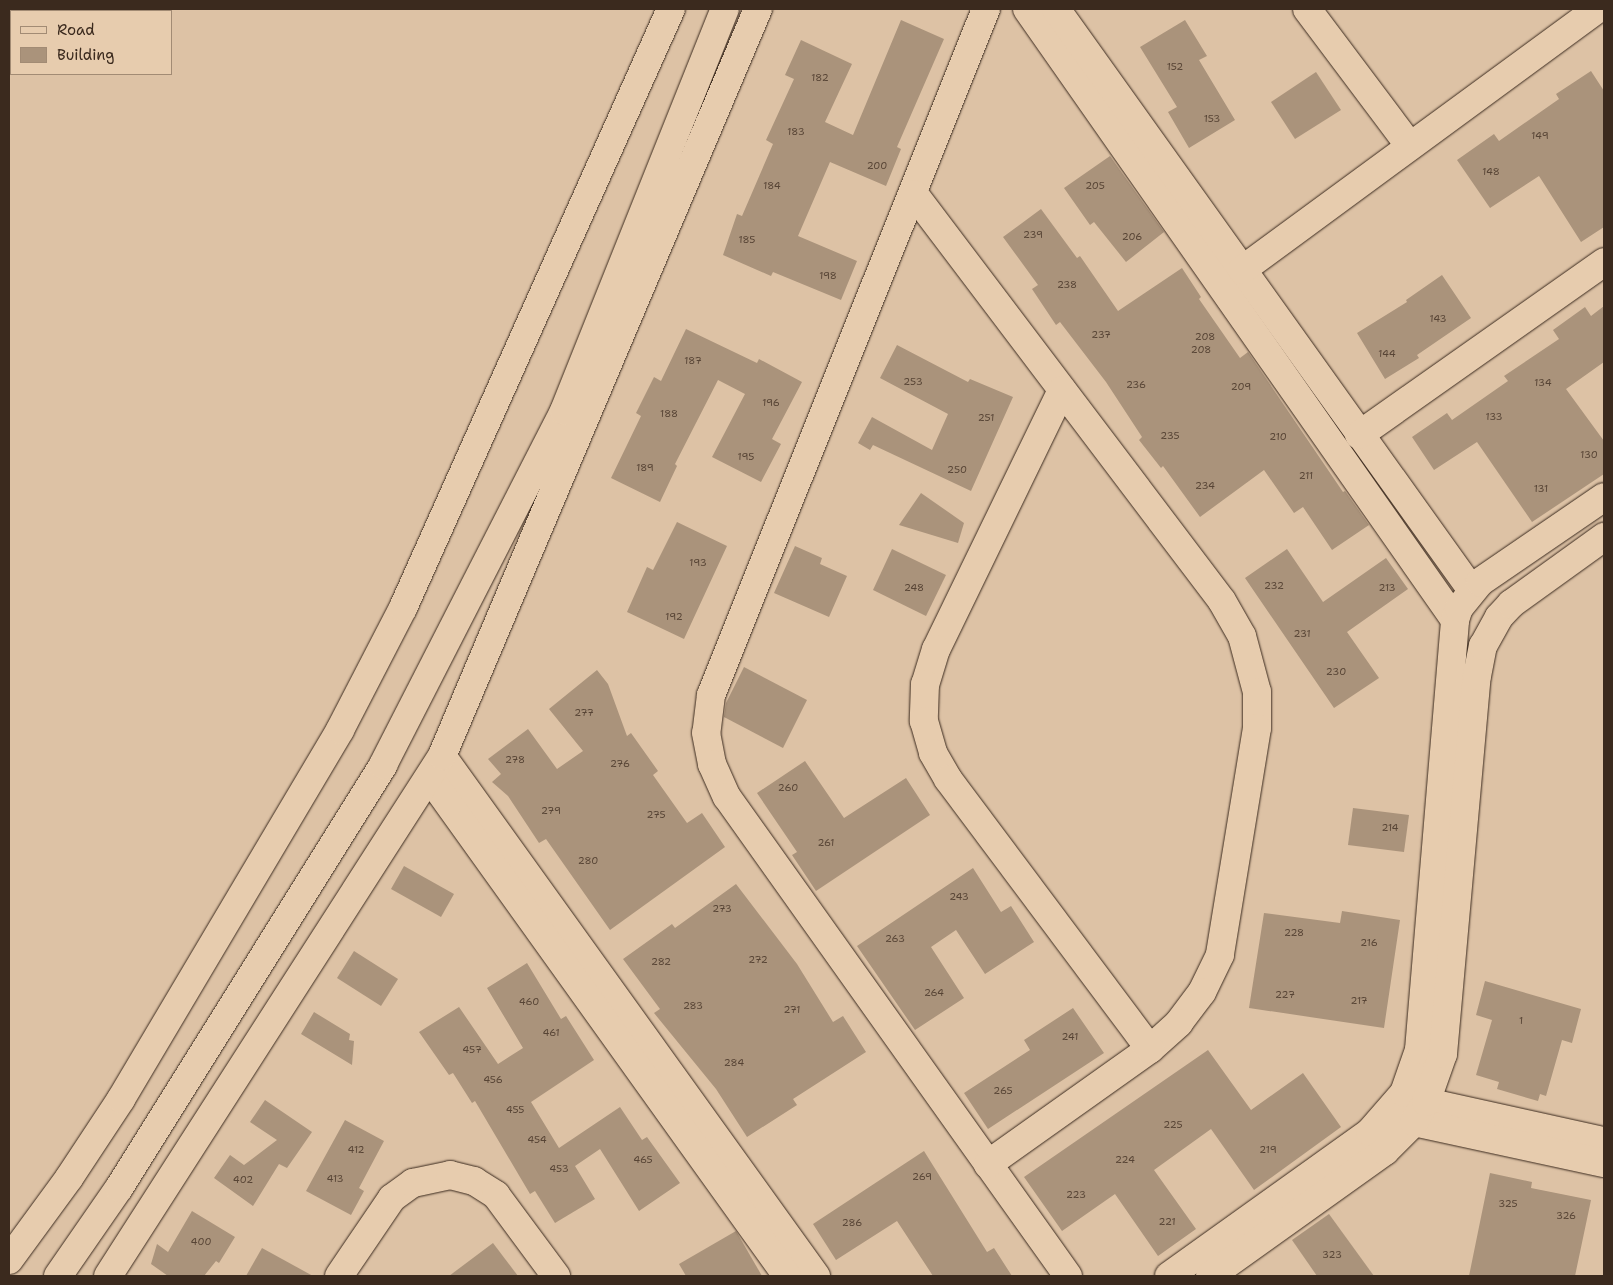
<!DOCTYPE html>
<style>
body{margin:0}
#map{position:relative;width:1613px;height:1285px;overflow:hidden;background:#ddc2a5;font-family:"Shantell Sans",sans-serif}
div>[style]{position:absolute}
.building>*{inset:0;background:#aa937b}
.roads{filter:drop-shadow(0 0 1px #3b2a1e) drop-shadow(0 0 1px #3b2a1e)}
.minor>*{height:28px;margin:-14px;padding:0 14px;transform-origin:14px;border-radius:14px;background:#e7ccae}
span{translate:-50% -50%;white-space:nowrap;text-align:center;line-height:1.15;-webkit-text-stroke:5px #e7ccae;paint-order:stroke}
.number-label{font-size:10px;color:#574435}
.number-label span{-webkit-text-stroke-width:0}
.frame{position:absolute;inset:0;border:10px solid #3b2a1e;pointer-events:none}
.legend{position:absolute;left:10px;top:10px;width:162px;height:65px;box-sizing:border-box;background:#e7ccae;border:1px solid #a28b74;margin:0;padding:6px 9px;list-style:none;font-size:15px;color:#3b2a1e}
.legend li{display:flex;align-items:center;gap:10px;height:25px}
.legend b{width:25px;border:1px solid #a28b74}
</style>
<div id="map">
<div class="building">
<i style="clip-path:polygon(901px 20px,944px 39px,897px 147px,901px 149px,886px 186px,830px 162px,798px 236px,857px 261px,841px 300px,773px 272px,771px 276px,723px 255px,737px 214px,742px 216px,773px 144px,766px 140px,794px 79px,785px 75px,801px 40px,852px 64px,825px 122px,853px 135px)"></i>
<i style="clip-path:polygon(1185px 20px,1207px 56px,1199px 60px,1235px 120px,1189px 148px,1168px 112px,1177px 107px,1140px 47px)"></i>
<i style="clip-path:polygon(1591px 71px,1604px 91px,1604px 227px,1581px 242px,1539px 176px,1490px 208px,1457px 160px,1494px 134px,1499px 141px,1559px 99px,1556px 94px)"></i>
<i style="clip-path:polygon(1316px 72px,1341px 110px,1295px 139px,1271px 102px)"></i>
<i style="clip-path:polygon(1110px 156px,1164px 232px,1126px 262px,1094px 222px,1090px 225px,1064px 188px)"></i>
<i style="clip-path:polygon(1041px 209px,1077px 258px,1080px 256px,1118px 311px,1182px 268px,1201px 297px,1199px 299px,1240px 358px,1248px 352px,1343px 492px,1345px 491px,1369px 525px,1332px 550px,1303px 507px,1294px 513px,1264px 470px,1200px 517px,1163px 466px,1161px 468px,1139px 440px,1142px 437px,1106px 382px,1060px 322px,1056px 325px,1032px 289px,1038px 285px,1003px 237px)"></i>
<i style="clip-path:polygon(1442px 275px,1471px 318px,1417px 355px,1419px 358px,1385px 379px,1357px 333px,1407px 302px,1406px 300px)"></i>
<i style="clip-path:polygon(1604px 306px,1604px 362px,1566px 389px,1604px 441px,1604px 474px,1532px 522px,1477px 442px,1434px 470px,1412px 437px,1447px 413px,1452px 420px,1508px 381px,1504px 376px,1559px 339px,1553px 330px,1585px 307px,1591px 316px)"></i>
<i style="clip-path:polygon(686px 329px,757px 363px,759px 359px,802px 382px,772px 439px,781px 444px,761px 482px,712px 457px,745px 394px,718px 380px,675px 464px,677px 466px,660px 502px,611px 478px,641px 416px,636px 413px,654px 377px,661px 381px)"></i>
<i style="clip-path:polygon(897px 345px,968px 382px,970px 379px,1013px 397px,971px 491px,873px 445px,870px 450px,858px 443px,872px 417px,932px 450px,948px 414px,880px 378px)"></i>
<i style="clip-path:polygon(921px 493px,964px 523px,958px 543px,899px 525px)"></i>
<i style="clip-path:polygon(677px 522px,727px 546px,684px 639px,627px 612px,647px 567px,653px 570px)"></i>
<i style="clip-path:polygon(795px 546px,822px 558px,820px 564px,847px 576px,829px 617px,774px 593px)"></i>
<i style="clip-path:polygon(892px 549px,946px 575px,926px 616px,873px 590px)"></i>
<i style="clip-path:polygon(1287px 549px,1323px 602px,1386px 558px,1408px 589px,1347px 632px,1379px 678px,1334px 708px,1245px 578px)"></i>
<i style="clip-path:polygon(744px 667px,807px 700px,783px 748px,724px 717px,726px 703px)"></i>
<i style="clip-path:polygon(597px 670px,608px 684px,627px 736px,631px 733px,658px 771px,653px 775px,687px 823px,702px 813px,725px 847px,610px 930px,546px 839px,539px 843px,508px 796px,492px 782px,501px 774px,488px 759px,528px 729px,557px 769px,583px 751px,549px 709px)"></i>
<i style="clip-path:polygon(805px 761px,844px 818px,906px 778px,930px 815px,816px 891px,792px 855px,797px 852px,757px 793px)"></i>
<i style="clip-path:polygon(1353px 808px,1409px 815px,1404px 852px,1348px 845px)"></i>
<i style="clip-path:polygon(404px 866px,454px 894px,441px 917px,391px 889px)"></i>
<i style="clip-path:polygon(973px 868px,1001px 912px,1011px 906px,1034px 942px,985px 974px,956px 930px,931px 947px,964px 998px,915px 1030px,857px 946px)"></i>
<i style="clip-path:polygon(736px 884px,797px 964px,833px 1022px,843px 1016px,866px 1052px,793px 1099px,797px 1105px,747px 1137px,716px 1089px,654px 1013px,660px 1009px,623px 959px,672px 924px,675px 928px)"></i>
<i style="clip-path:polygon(1342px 911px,1400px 920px,1384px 1028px,1249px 1008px,1264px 913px,1340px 923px)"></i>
<i style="clip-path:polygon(354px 951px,398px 979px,381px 1006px,337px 978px)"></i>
<i style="clip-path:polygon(527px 963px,561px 1019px,566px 1016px,594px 1060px,531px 1102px,559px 1148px,620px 1107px,642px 1140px,647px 1137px,680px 1183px,639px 1211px,600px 1149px,575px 1166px,595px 1199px,555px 1223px,535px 1191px,530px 1194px,475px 1101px,472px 1103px,453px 1073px,449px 1075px,419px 1032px,459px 1007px,498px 1064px,523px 1048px,487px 988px)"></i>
<i style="clip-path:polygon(1485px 981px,1581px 1009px,1572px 1043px,1562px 1040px,1546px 1096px,1540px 1094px,1538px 1101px,1497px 1089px,1499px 1082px,1476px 1075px,1492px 1020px,1476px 1015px)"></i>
<i style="clip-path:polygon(1073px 1008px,1104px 1053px,988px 1129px,964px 1093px,1030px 1050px,1024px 1040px)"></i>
<i style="clip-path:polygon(314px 1012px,350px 1034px,349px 1040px,354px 1041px,352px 1065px,301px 1034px)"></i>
<i style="clip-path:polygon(1208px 1050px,1251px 1110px,1303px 1073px,1341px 1127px,1254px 1190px,1211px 1129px,1154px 1170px,1196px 1229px,1158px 1256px,1115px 1194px,1062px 1231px,1024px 1177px)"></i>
<i style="clip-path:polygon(265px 1100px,312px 1132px,287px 1168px,279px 1164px,253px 1206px,214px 1178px,230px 1155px,244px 1165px,277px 1140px,250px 1122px)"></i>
<i style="clip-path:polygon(345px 1120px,384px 1141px,359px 1188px,364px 1191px,351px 1215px,306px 1191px)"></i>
<i style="clip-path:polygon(924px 1151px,987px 1252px,994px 1248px,1012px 1276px,933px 1276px,897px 1221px,836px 1260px,813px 1224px)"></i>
<i style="clip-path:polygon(1490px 1173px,1532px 1182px,1531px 1188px,1591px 1200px,1575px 1276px,1469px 1276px)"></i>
<i style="clip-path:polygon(192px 1211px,235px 1237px,219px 1263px,216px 1261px,204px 1276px,168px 1276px,151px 1264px,157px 1244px,168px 1252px)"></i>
<i style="clip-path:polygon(1329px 1214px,1374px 1276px,1317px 1276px,1292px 1240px)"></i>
<i style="clip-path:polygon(736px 1231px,762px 1276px,686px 1276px,679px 1264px)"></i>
<i style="clip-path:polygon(493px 1243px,518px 1276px,449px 1276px)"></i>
<i style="clip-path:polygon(262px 1248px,313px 1276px,246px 1276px)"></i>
</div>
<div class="roads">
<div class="minor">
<i style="left:986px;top:9px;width:739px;rotate:111.84deg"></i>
<i style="left:711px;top:695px;width:38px;rotate:97deg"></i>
<i style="left:706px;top:733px;width:32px;rotate:79deg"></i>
<i style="left:712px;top:764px;width:36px;rotate:66deg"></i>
<i style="left:727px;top:797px;width:588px;rotate:54.55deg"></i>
<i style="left:1027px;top:9px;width:746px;rotate:54.99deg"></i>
<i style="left:1056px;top:9px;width:713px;rotate:54.42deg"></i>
<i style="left:1307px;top:9px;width:171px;rotate:53.1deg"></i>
<i style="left:914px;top:194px;width:510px;rotate:52.88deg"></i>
<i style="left:1222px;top:601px;width:40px;rotate:60.3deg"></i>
<i style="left:1242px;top:636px;width:58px;rotate:75deg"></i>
<i style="left:1257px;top:692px;width:36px;rotate:90deg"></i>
<i style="left:1257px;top:728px;width:230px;rotate:99.3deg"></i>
<i style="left:1220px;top:955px;width:41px;rotate:115.9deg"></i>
<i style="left:1202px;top:992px;width:39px;rotate:127deg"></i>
<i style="left:1179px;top:1023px;width:39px;rotate:138deg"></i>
<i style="left:1150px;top:1049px;width:199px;rotate:144.6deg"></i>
<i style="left:1242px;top:270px;width:441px;rotate:-36.3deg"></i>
<i style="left:1062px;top:390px;width:288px;rotate:115.9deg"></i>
<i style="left:936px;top:649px;width:37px;rotate:107deg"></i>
<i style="left:925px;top:684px;width:37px;rotate:92deg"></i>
<i style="left:924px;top:721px;width:33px;rotate:74deg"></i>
<i style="left:933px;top:753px;width:30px;rotate:60deg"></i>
<i style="left:948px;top:779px;width:337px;rotate:53.2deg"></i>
<i style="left:1359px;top:435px;width:300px;rotate:-35.2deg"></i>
<i style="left:442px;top:756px;width:641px;rotate:54.28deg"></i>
<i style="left:430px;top:778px;width:613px;rotate:54.36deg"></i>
<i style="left:1426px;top:1102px;width:182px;rotate:12.4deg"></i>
<i style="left:1414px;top:1122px;width:194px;rotate:12.2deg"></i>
<i style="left:9px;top:1260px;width:102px;rotate:-53.8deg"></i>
<i style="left:69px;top:1178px;width:95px;rotate:-56.6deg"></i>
<i style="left:121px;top:1099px;width:429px;rotate:-59.3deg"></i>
<i style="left:340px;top:730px;width:137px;rotate:-62.7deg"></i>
<i style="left:403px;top:608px;width:656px;rotate:-65.9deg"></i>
<i style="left:58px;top:1276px;width:107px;rotate:-55.3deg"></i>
<i style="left:119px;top:1188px;width:499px;rotate:-58deg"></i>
<i style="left:383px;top:765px;width:398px;rotate:-62.9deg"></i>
<i style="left:564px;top:411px;width:433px;rotate:-68.2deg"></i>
<i style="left:108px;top:1276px;width:618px;rotate:-57.29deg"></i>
<i style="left:442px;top:756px;width:811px;rotate:-67.07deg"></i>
<i style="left:339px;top:1276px;width:94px;rotate:-55.8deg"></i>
<i style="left:392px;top:1198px;width:26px;rotate:-36deg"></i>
<i style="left:413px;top:1183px;width:38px;rotate:-12deg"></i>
<i style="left:450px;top:1175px;width:25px;rotate:14deg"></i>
<i style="left:474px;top:1181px;width:26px;rotate:32deg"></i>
<i style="left:496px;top:1195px;width:101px;rotate:53.5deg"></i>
<i style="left:1169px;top:1276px;width:247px;rotate:-35.6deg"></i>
<i style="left:1370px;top:1132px;width:52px;rotate:-48.9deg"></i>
<i style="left:1404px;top:1093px;width:46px;rotate:-70.8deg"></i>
<i style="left:1419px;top:1050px;width:432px;rotate:-85.2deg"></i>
<i style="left:1455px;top:620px;width:13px;rotate:-72deg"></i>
<i style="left:1459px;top:608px;width:33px;rotate:-51deg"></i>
<i style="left:1480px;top:582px;width:150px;rotate:-34.4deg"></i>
<i style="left:1210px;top:1276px;width:215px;rotate:-35.5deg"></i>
<i style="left:1385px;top:1151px;width:41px;rotate:-45deg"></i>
<i style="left:1414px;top:1122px;width:23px;rotate:-59deg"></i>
<i style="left:1426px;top:1102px;width:51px;rotate:-70.5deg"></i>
<i style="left:1443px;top:1054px;width:380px;rotate:-84.9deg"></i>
<i style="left:1477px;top:676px;width:31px;rotate:-79deg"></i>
<i style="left:1483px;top:646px;width:33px;rotate:-61deg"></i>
<i style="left:1499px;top:617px;width:18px;rotate:-47deg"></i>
<i style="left:1511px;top:604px;width:115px;rotate:-35.8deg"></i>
</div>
</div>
<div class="number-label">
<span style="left:1175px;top:67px">152</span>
<span style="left:820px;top:78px">182</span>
<span style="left:1212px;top:119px">153</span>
<span style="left:796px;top:132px">183</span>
<span style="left:1540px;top:136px">149</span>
<span style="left:877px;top:166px">200</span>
<span style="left:1491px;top:172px">148</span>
<span style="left:772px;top:186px">184</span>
<span style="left:1095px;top:186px">205</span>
<span style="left:1033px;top:235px">239</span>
<span style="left:1132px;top:237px">206</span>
<span style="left:747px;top:240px">185</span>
<span style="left:828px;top:276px">198</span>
<span style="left:1067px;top:285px">238</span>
<span style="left:1438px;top:319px">143</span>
<span style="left:1101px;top:335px">237</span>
<span style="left:1205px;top:337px">208</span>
<span style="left:1201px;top:350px">208</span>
<span style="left:1387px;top:354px">144</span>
<span style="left:693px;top:361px">187</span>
<span style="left:913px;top:382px">253</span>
<span style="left:1543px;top:383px">134</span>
<span style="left:1136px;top:385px">236</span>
<span style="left:1241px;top:387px">209</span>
<span style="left:771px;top:403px">196</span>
<span style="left:669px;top:414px">188</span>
<span style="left:1494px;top:417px">133</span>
<span style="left:986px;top:418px">251</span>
<span style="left:1170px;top:436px">235</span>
<span style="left:1278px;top:437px">210</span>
<span style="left:1589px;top:455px">130</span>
<span style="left:746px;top:457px">195</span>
<span style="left:645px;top:468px">189</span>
<span style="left:957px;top:470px">250</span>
<span style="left:1306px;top:476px">211</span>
<span style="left:1205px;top:486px">234</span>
<span style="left:1541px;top:489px">131</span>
<span style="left:698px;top:563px">193</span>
<span style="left:1274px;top:586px">232</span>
<span style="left:914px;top:588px">248</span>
<span style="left:1387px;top:588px">213</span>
<span style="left:674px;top:617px">192</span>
<span style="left:1302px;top:634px">231</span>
<span style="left:1336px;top:672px">230</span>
<span style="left:584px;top:713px">277</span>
<span style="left:515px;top:760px">278</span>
<span style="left:620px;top:764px">276</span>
<span style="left:788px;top:788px">260</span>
<span style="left:551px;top:811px">279</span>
<span style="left:656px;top:815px">275</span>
<span style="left:1390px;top:828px">214</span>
<span style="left:826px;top:843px">261</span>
<span style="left:588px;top:861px">280</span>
<span style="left:959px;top:897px">243</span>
<span style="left:722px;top:909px">273</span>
<span style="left:1294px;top:933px">228</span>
<span style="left:895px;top:939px">263</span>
<span style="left:1369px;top:943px">216</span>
<span style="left:758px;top:960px">272</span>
<span style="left:661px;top:962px">282</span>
<span style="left:934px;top:993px">264</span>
<span style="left:1285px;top:995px">227</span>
<span style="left:1359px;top:1001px">217</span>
<span style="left:529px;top:1002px">460</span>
<span style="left:693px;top:1006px">283</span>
<span style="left:792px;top:1010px">271</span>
<span style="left:1521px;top:1021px">1</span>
<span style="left:551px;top:1033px">461</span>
<span style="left:1070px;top:1037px">241</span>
<span style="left:472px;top:1050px">457</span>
<span style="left:734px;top:1063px">284</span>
<span style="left:493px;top:1080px">456</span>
<span style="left:1003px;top:1091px">265</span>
<span style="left:515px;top:1110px">455</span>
<span style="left:1173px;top:1125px">225</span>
<span style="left:537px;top:1140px">454</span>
<span style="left:356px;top:1150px">412</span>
<span style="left:1268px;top:1150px">219</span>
<span style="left:643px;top:1160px">465</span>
<span style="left:1125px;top:1160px">224</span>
<span style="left:559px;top:1169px">453</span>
<span style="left:922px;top:1177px">269</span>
<span style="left:335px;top:1179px">413</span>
<span style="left:243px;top:1180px">402</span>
<span style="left:1076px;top:1195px">223</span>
<span style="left:1508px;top:1204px">325</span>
<span style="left:1566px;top:1216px">326</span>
<span style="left:1167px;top:1222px">221</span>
<span style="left:852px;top:1223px">286</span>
<span style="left:201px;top:1242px">400</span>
<span style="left:1332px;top:1255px">323</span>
</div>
<div class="frame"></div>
<ul class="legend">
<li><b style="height:6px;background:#e7ccae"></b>Road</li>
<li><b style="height:14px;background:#aa937b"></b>Building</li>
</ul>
</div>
